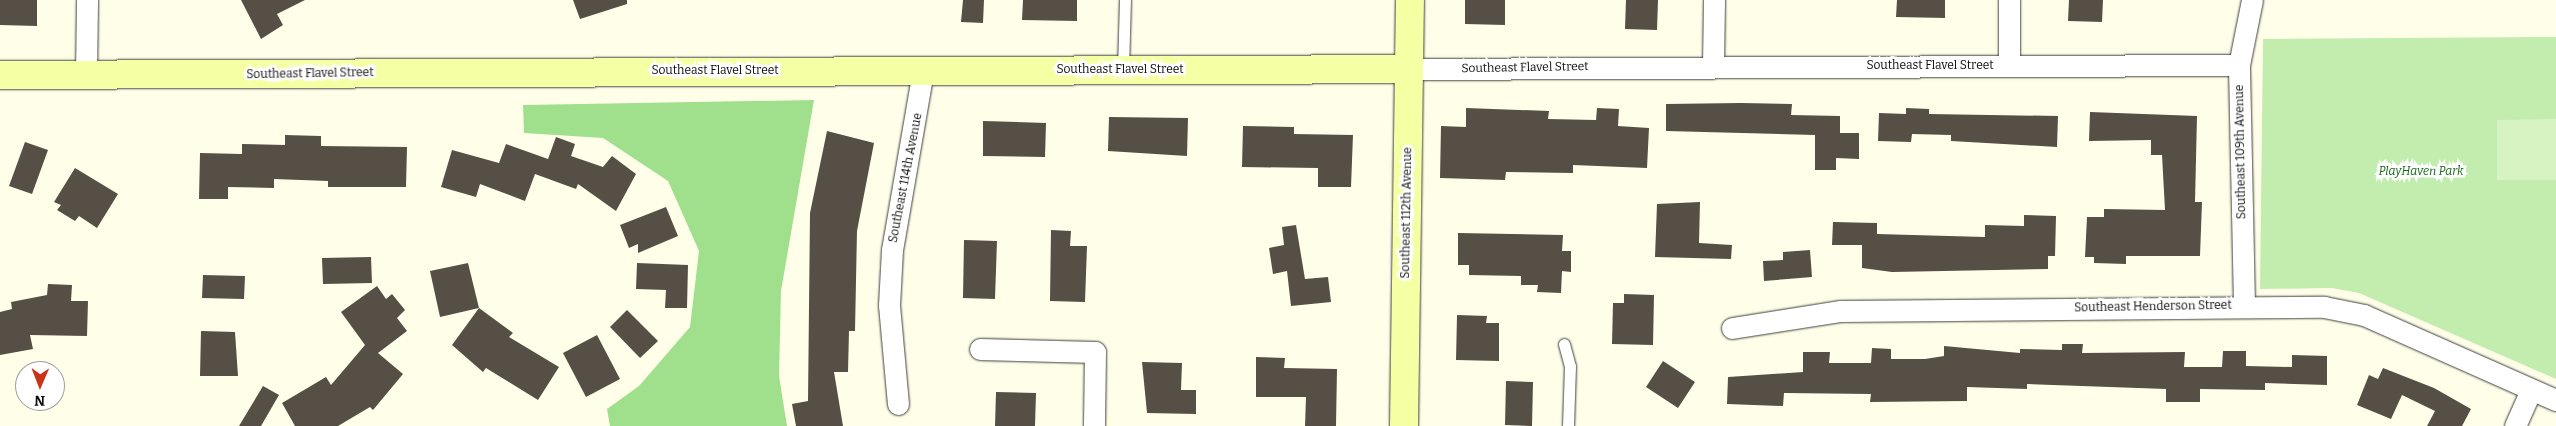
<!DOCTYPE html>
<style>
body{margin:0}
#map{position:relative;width:2556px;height:426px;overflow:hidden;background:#ffffe9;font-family:Bitter,serif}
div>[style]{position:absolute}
.green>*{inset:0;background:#c2edaf}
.forest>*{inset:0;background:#a0e08d}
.pitch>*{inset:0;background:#d7f3c2}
.building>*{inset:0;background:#554f46}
.roads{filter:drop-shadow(0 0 1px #3e3e3e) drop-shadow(0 0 1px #3e3e3e)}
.lane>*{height:11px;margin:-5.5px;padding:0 5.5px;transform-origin:5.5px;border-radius:5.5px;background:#fff}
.street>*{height:21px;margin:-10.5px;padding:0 10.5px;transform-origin:10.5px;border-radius:10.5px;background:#fff}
.secondary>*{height:28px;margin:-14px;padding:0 14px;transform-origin:14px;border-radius:14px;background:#f5ffa4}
span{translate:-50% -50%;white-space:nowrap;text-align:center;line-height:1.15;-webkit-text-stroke:5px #fff;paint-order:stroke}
.street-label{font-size:12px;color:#0b0b0b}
.park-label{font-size:12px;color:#166917;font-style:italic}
.north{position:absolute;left:15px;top:361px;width:50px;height:50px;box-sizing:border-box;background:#fff;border:1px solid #9d9d9d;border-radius:50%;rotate:181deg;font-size:14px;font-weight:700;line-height:20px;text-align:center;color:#0b0b0b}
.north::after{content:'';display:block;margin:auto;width:18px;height:22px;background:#c83416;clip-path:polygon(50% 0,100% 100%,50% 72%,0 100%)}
</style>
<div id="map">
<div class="green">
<i style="clip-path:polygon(2556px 37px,2556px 379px,2359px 293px,2332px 288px,2260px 289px,2263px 39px)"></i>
</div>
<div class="forest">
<i style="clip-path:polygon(814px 100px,781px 291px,779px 376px,787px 426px,610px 426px,607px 409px,639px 386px,690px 327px,699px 251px,668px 181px,603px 138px,524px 133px,523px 105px)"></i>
</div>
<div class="pitch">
<i style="clip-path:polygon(2556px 119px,2556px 180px,2497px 180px,2497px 120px)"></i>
</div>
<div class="building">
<i style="clip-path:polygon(0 0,37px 0,37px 26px,0 25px)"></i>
<i style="clip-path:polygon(241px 0,305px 0,277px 14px,283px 25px,261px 39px)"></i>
<i style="clip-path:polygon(573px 0,627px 0,627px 4px,580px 19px)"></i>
<i style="clip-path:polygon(963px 0,984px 0,983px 23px,961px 22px)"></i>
<i style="clip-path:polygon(1023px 0,1077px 0,1077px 21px,1022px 20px)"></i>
<i style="clip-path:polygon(1465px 0,1505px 0,1505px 25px,1465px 24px)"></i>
<i style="clip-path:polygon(1626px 0,1658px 0,1657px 30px,1625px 29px)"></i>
<i style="clip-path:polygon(1897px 0,1945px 0,1945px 18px,1896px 17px)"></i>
<i style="clip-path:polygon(2069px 0,2103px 0,2102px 22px,2068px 21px)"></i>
<i style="clip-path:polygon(1741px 103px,1792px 104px,1791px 115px,1840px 116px,1840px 133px,1859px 133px,1859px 159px,1836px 158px,1836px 170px,1815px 170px,1815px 135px,1666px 131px,1666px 104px)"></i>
<i style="clip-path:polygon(1466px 108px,1549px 111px,1548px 119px,1596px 120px,1597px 108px,1619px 109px,1618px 126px,1649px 128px,1647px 168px,1573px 165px,1573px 173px,1506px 172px,1505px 180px,1440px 178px,1441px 126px,1466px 127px)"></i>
<i style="clip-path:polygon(1906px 108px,1929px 109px,1929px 114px,2058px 116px,2057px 147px,1951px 141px,1951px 135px,1912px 134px,1911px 142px,1878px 141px,1879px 113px,1906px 114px)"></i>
<i style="clip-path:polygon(2090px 112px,2197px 116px,2195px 202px,2202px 202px,2200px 256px,2126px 256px,2126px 264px,2094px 263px,2094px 257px,2085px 257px,2087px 217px,2104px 217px,2104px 209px,2165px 210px,2162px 155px,2151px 155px,2151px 140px,2089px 141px)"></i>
<i style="clip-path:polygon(1109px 117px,1188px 118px,1187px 156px,1108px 151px)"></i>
<i style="clip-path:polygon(983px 121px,1046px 123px,1045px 157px,983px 156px)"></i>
<i style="clip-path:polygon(1243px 126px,1294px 127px,1294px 134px,1353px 135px,1351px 187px,1318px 187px,1318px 168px,1242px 167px)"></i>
<i style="clip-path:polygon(827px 131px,874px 143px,857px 231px,855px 331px,849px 331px,848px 372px,834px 372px,843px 426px,796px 426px,792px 404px,808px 401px,810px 213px)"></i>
<i style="clip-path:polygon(285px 135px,321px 136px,321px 146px,407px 147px,406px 187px,328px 187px,328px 181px,274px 179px,274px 188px,228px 187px,228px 199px,199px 199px,200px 153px,242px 154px,242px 144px,285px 145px)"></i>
<i style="clip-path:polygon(556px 137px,575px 144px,571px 156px,603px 167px,612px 156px,636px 174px,616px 211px,578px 184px,576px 189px,535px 174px,525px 201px,480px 184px,476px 197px,441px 187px,452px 150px,499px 163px,506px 144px,548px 159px)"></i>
<i style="clip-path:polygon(25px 142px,48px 150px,32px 194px,9px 186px)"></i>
<i style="clip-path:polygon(75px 168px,118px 194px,97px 228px,79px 216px,75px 221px,57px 210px,61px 205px,54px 202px)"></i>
<i style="clip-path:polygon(1700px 202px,1699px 243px,1732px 245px,1731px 259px,1655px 257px,1657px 204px)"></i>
<i style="clip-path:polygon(666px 207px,678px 236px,638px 253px,638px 244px,629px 248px,620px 225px)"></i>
<i style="clip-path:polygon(2024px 215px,2056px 216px,2055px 256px,2048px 256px,2048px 269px,1892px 272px,1862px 268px,1862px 245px,1832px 245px,1833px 222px,1877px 223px,1877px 234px,1985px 237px,1985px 225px,2024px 226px)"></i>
<i style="clip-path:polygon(1296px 225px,1305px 279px,1328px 277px,1331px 302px,1291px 306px,1287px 271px,1273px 274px,1269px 248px,1284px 245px,1282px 227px)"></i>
<i style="clip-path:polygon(1051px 230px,1071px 231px,1070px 246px,1087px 246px,1085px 302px,1050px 301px)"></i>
<i style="clip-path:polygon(1458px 233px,1563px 235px,1562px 251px,1571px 251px,1571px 272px,1562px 271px,1561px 293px,1537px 292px,1538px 285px,1521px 285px,1521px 276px,1469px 275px,1469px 265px,1458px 265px)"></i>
<i style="clip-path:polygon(964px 240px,997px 241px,995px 299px,963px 298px)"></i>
<i style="clip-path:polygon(1810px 250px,1812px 277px,1764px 281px,1763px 261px,1783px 260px,1783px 252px)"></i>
<i style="clip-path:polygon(371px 257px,372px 283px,323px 284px,322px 258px)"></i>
<i style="clip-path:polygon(468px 263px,479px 308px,440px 317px,430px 271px)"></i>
<i style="clip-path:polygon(637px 263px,688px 265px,687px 308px,665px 308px,666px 290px,636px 289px)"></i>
<i style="clip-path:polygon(203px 275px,245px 276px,244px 299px,202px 298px)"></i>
<i style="clip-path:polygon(48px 284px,72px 285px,71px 301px,88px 301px,87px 336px,30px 335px,33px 349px,0 355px,0 312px,12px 309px,11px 302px,47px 295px)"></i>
<i style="clip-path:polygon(377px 286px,386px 299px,392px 294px,405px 310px,397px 318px,407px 331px,378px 353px,403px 374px,373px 410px,370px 407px,338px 426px,295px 426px,282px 403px,326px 377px,331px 385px,365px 345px,341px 312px)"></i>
<i style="clip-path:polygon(1624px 294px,1654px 295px,1653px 345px,1612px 344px,1613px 303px,1624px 303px)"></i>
<i style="clip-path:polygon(479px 308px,513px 333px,509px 337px,559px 367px,538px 400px,486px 368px,483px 372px,452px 345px)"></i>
<i style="clip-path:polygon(627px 310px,658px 341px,640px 358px,610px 327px)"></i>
<i style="clip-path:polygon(1457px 315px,1487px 316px,1486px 323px,1499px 323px,1499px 361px,1456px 360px)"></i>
<i style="clip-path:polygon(201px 331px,235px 332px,238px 376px,200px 376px)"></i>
<i style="clip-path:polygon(597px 335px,620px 379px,586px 397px,563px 353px)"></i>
<i style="clip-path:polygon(2062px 344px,2083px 344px,2082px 353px,2185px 352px,2184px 367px,2222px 367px,2223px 351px,2246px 351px,2246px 366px,2292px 367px,2292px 355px,2327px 356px,2327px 385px,2265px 383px,2265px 390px,2200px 389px,2200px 402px,2166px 402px,2166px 389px,2027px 384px,2027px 389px,1967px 387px,1967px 401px,1870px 402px,1871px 394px,1784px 393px,1783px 406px,1727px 404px,1728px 377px,1803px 372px,1803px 352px,1830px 352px,1829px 363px,1871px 363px,1872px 348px,1891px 349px,1891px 359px,1925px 359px,1944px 356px,1944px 346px,2020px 353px,2020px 349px,2062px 350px)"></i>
<i style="clip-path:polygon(1256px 357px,1285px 358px,1284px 368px,1337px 369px,1336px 426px,1305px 426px,1306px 397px,1256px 397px)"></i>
<i style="clip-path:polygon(1663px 361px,1695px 382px,1678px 408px,1646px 387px)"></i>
<i style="clip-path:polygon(1142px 362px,1182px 363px,1181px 390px,1196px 390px,1196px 414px,1147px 413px)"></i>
<i style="clip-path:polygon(2383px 368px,2434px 388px,2471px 409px,2462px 426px,2427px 426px,2435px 411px,2402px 395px,2391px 419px,2357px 405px,2369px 375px,2378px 379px)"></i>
<i style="clip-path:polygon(1506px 381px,1533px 382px,1532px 426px,1505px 425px)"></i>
<i style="clip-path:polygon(263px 386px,279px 395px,261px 426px,239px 426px)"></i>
<i style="clip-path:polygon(996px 392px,1036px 393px,1035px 426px,995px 426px)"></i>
</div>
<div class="roads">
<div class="lane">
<i style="left:1123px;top:70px;width:70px;rotate:-88.4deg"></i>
<i style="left:1564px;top:344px;width:23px;rotate:75deg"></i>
<i style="left:1570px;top:366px;width:60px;rotate:91.9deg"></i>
</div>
<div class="street">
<i style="left:1713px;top:65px;width:65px;rotate:-89.1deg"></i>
<i style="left:2009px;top:66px;width:66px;rotate:-90deg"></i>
<i style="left:1409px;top:69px;width:830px;rotate:-0.28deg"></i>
<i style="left:86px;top:74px;width:74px;rotate:-89.2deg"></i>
<i style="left:2244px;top:306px;width:241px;rotate:-91.2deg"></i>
<i style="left:2239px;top:65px;width:66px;rotate:-78.7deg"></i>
<i style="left:1732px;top:328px;width:110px;rotate:-8.9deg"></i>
<i style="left:1841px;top:311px;width:483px;rotate:-0.5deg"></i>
<i style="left:2324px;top:307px;width:41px;rotate:11.3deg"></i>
<i style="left:2364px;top:315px;width:210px;rotate:23.9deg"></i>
<i style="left:980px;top:349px;width:115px;rotate:1.5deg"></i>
<i style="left:1095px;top:352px;width:74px;rotate:90.8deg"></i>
<i style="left:898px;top:404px;width:99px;rotate:-95.2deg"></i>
<i style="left:889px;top:305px;width:55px;rotate:-86.9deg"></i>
<i style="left:892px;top:250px;width:183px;rotate:-80.2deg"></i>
<i style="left:2515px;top:426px;width:39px;rotate:-66deg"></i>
</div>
<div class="secondary">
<i style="left:0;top:75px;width:1409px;rotate:-0.24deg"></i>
<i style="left:1404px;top:426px;width:426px;rotate:-89.2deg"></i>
</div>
</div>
<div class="street-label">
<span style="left:1930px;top:66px">Southeast Flavel Street</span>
<span style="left:1525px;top:68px;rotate:-1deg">Southeast Flavel Street</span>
<span style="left:1120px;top:70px">Southeast Flavel Street</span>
<span style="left:715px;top:71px">Southeast Flavel Street</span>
<span style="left:310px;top:74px;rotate:-1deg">Southeast Flavel Street</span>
<span style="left:2241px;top:152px;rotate:-91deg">Southeast 109th Avenue</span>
<span style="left:906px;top:178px;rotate:-79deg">Southeast 114th Avenue</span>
<span style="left:1407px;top:213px;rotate:-89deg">Southeast 112th Avenue</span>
<span style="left:2153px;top:307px;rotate:-1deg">Southeast Henderson Street</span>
</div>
<div class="park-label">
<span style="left:2421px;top:172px">PlayHaven Park</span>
</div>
<div class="north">N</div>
</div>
